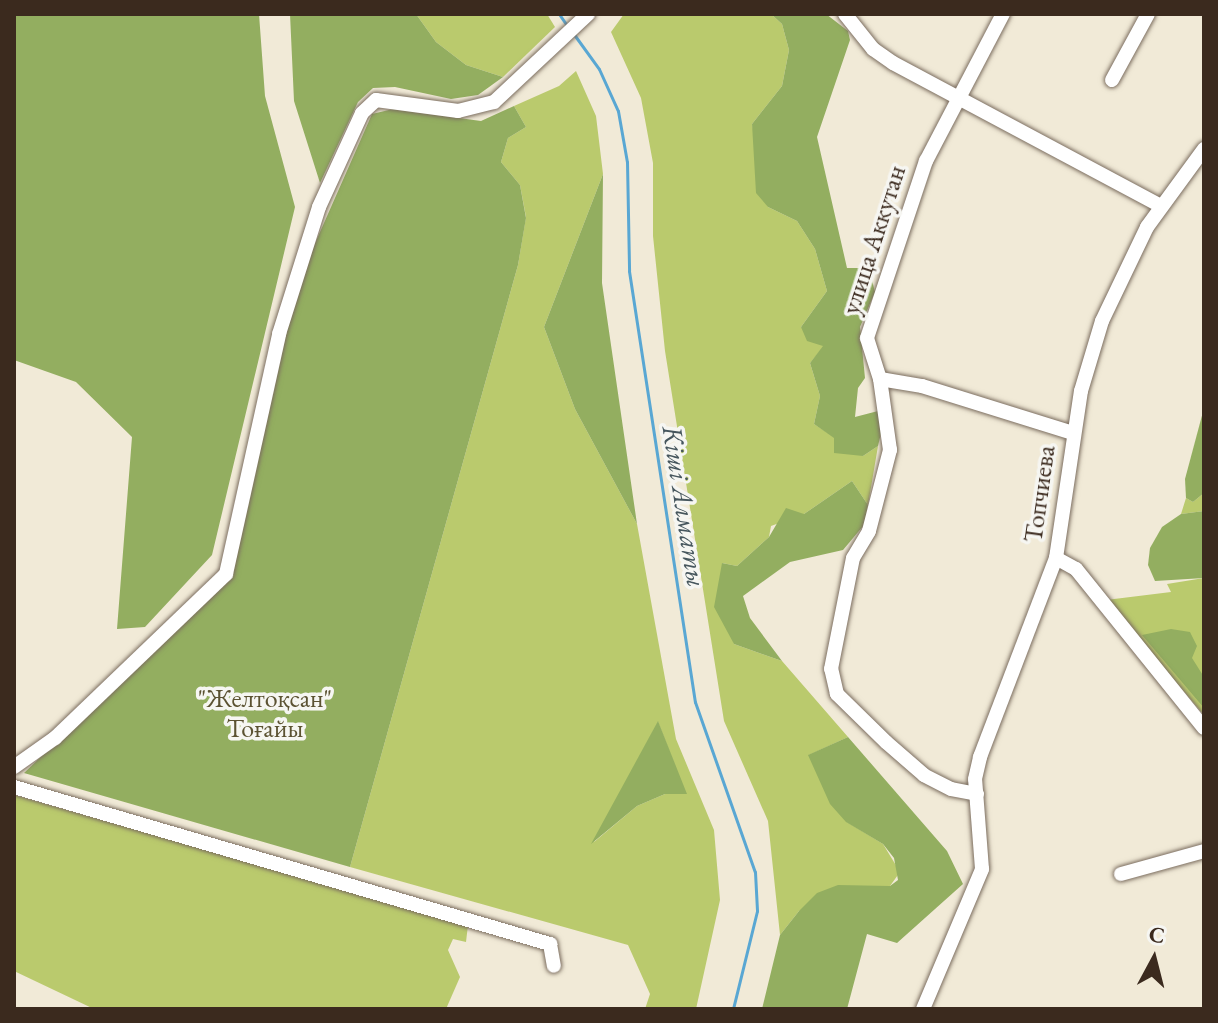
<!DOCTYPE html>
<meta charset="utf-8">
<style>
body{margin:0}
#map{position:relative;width:1218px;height:1023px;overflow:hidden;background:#f1ead7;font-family:"EB Garamond",serif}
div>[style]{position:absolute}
.green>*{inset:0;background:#baca6d}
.forest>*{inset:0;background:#93ae60}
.stream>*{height:3px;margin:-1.5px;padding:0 1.5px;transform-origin:1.5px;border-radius:1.5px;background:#59a7d3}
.roads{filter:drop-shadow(0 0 2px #7b6d5f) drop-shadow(0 0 2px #7b6d5f)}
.minor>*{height:14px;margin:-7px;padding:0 7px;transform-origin:7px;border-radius:7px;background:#fff}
span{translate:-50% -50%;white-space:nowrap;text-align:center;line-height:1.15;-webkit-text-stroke:7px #f6f6f2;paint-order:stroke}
.street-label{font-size:26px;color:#3b2a1e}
.park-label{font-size:26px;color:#5b5232}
.water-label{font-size:28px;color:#46565d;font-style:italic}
.frame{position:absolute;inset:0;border:16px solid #3b2a1e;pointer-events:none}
.north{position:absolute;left:1114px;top:919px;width:80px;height:80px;-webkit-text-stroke:6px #f6f6f2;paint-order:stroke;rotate:7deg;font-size:22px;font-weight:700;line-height:32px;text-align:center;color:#3b2a1e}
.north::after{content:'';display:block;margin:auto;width:28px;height:36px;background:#3b2a1e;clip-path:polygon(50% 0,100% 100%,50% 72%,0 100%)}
</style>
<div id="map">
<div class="green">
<i style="clip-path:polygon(416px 14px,547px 14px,555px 27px,503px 77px,466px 65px,436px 42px)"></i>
<i style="clip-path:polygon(624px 14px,771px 14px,782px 24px,789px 50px,782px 86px,752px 124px,768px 207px,797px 221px,815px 249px,827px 291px,801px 327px,824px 346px,810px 363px,820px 396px,814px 424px,863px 456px,878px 446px,868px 505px,852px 481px,804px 514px,771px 526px,769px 537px,737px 566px,722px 563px,734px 644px,782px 661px,848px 737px,809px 755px,847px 822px,883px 844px,900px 872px,890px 886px,799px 911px,780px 935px,768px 821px,724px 721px,665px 351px,653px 236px,653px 163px,641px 98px,611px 32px)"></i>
<i style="clip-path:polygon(evenodd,576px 71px,596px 116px,603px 174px,544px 327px,575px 409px,637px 524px,676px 739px,714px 830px,720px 900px,696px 1009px,645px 1009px,650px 994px,628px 945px,350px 867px,518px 265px,526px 217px,520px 185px,501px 162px,508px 138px,526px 127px,514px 106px,559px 86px,576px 71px,658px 722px,686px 794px,665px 794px,637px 806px,594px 842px,658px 722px)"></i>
<i style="clip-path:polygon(1204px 493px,1204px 511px,1181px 514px,1186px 498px,1193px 502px)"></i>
<i style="clip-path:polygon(1204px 578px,1204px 715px,1106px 600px,1171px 592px,1167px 584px)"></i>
<i style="clip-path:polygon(14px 795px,468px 925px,466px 942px,453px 939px,448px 950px,460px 977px,446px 1009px,94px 1009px,14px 971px)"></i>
</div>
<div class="forest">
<i style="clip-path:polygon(14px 14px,259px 14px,265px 96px,295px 207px,212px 555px,145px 627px,117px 629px,132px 437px,76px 382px,14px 360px)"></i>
<i style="clip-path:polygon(290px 14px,416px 14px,436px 42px,466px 65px,503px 77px,478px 95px,451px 99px,395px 87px,373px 88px,358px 102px,320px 183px,294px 101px)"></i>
<i style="clip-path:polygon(771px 14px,826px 14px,848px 31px,850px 40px,817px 137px,847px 268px,869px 268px,875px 292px,860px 327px,865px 378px,858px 388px,855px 417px,878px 411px,883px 425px,878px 446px,863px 456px,834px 453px,834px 438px,814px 424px,820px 396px,810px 363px,823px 346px,807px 341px,801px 327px,827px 291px,815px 249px,797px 221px,768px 207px,756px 193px,752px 124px,782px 86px,789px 50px,782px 24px)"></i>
<i style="clip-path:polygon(514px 106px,526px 127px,508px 138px,501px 162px,520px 185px,526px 218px,518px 265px,350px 867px,24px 773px,229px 577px,298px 282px,372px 114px,393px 109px,481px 121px)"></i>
<i style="clip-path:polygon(603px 174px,602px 283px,637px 524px,575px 409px,544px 327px)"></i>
<i style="clip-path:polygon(1204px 408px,1204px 493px,1193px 502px,1186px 498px,1185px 479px)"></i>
<i style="clip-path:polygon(852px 481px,868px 505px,864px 525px,843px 550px,790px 562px,743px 596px,750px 618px,782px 661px,734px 644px,714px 607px,722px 563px,737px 566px,769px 537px,786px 508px,804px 514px)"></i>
<i style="clip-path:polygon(1204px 511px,1204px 578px,1155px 581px,1148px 565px,1150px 548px,1162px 527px,1181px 514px)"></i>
<i style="clip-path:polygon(1171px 629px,1190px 632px,1197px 646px,1192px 658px,1204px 677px,1204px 708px,1142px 635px)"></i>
<i style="clip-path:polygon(658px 721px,687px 794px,665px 794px,637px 806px,591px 844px)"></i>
<i style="clip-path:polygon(848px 737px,947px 851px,963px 884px,897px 943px,867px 934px,847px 1009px,762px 1009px,780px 935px,799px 911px,817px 893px,838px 885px,890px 886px,898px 880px,894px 858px,883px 844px,846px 822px,830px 804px,808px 755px)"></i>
</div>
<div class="stream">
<i style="left:559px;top:14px;width:16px;rotate:55deg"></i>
<i style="left:573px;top:33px;width:44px;rotate:54.2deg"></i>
<i style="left:599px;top:69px;width:46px;rotate:65.7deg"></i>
<i style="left:618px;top:111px;width:52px;rotate:80deg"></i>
<i style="left:627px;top:162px;width:109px;rotate:88.9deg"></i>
<i style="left:629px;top:271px;width:436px;rotate:81.3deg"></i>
<i style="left:695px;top:702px;width:180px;rotate:70.6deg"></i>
<i style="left:755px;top:872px;width:39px;rotate:87deg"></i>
<i style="left:757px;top:911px;width:101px;rotate:103.8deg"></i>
</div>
<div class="roads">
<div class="minor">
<i style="left:845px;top:14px;width:45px;rotate:51.3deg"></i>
<i style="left:873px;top:49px;width:24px;rotate:35deg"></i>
<i style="left:893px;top:63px;width:304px;rotate:28.1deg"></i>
<i style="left:1112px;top:80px;width:75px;rotate:-61.4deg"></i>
<i style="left:880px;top:379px;width:43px;rotate:9.5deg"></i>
<i style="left:922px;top:386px;width:158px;rotate:17.3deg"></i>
<i style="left:1056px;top:558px;width:23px;rotate:29deg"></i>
<i style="left:1076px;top:569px;width:204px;rotate:51.2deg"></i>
<i style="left:14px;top:767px;width:50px;rotate:-35.3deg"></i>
<i style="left:55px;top:738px;width:237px;rotate:-43.8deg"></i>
<i style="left:226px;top:574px;width:246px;rotate:-77.5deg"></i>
<i style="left:279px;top:334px;width:133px;rotate:-72.5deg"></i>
<i style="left:319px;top:207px;width:103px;rotate:-65.4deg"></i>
<i style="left:362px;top:113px;width:19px;rotate:-43deg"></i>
<i style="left:376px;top:100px;width:83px;rotate:7.6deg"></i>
<i style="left:458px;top:111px;width:37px;rotate:-14deg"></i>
<i style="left:494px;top:102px;width:129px;rotate:-43.1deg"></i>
<i style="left:14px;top:787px;width:559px;rotate:16.33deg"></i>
<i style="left:550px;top:944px;width:22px;rotate:80deg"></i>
<i style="left:977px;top:794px;width:26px;rotate:-169deg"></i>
<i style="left:951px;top:789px;width:30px;rotate:-153deg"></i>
<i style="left:924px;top:775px;width:50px;rotate:-139deg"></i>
<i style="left:886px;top:742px;width:69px;rotate:-135.6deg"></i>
<i style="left:837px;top:694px;width:26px;rotate:-103deg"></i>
<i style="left:831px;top:669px;width:113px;rotate:-78.8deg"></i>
<i style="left:853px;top:558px;width:31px;rotate:-59deg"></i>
<i style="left:869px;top:531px;width:84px;rotate:-75.5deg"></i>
<i style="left:890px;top:450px;width:72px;rotate:-98deg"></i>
<i style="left:880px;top:379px;width:43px;rotate:-107.6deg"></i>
<i style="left:867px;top:338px;width:187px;rotate:-71.6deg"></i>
<i style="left:926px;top:161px;width:166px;rotate:-62.4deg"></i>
<i style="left:1121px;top:874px;width:86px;rotate:-15.5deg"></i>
<i style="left:923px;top:1009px;width:152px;rotate:-67.1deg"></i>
<i style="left:982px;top:869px;width:90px;rotate:-94.4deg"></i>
<i style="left:975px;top:779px;width:23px;rotate:-77deg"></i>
<i style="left:980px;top:757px;width:213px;rotate:-69.1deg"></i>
<i style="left:1056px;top:558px;width:169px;rotate:-81.5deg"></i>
<i style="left:1081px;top:391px;width:73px;rotate:-73.3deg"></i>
<i style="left:1102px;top:321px;width:104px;rotate:-64.4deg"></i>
<i style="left:1147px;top:227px;width:97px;rotate:-53.8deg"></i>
</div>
</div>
<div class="street-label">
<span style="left:874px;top:240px;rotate:-72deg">улица Аккутан</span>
<span style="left:1040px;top:494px;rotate:-82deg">Топчиева</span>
</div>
<div class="park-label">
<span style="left:265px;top:714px">"Желтоқсан"<br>Тоғайы</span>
</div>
<div class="water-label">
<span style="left:685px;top:506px;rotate:81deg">Кіші Алматы</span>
</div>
<div class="frame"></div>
<div class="north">С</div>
</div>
